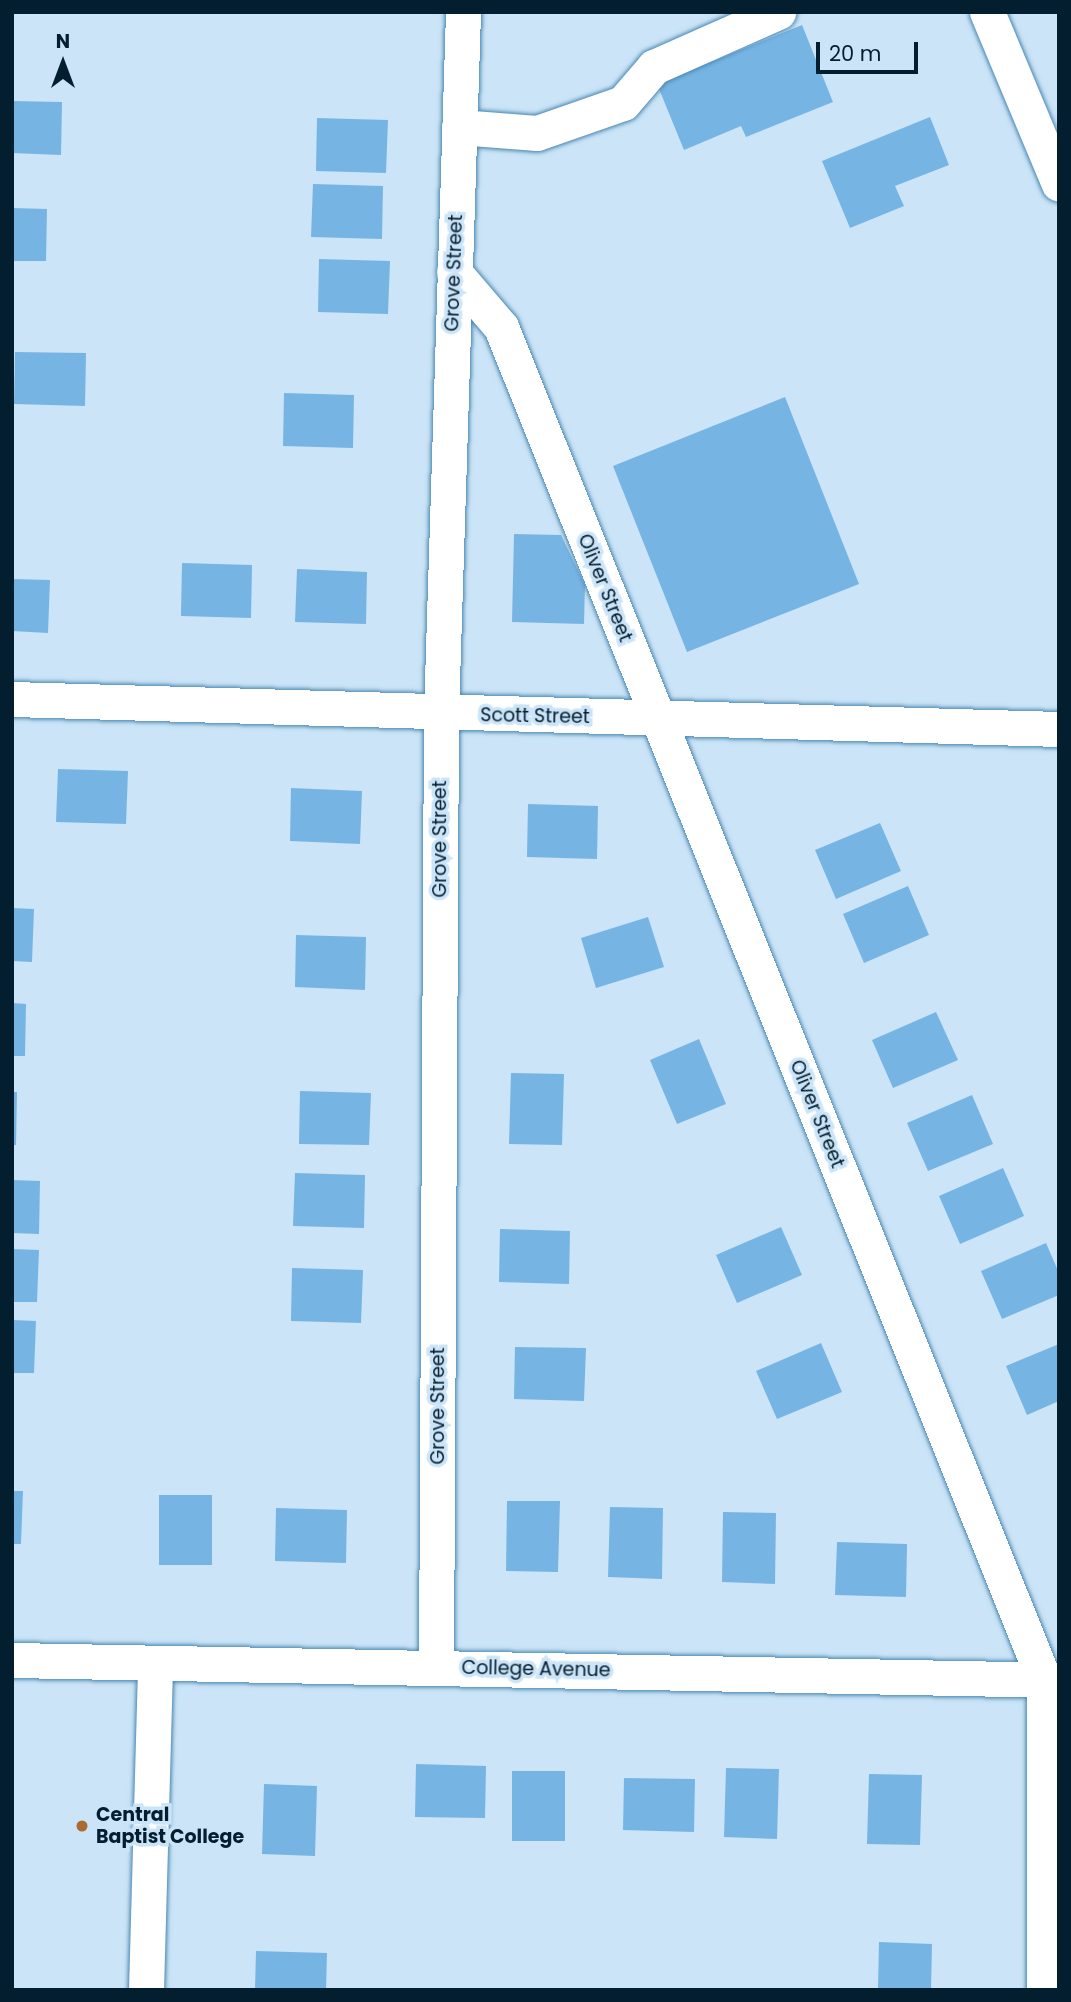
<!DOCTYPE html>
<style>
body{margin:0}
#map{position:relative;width:1071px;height:2002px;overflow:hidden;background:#cbe4f7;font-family:Poppins,sans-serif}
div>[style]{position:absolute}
.building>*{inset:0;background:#76b5e3}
.roads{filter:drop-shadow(0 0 2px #4887b3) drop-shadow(0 0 2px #4887b3)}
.minor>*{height:35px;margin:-17.5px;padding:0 17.5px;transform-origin:17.5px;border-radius:17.5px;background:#fff}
.dots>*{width:19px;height:19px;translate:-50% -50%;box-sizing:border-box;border:4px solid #cbe4f7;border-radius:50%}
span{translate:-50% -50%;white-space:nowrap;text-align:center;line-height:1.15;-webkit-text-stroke:7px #cbe4f7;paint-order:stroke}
.street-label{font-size:19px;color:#031e2f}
.poi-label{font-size:19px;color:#031e2f;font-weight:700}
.left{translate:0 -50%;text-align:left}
.frame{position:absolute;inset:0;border:14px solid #031e2f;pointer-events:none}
.north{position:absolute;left:28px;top:28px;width:70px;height:70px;-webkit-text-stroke:5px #cbe4f7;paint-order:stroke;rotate:0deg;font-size:19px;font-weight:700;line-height:28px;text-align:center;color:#031e2f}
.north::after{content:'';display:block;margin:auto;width:24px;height:32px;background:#031e2f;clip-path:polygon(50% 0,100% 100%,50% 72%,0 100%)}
.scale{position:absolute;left:816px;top:42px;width:102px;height:32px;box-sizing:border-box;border:4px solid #031e2f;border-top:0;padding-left:9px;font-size:21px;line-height:24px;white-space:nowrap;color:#031e2f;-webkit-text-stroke:5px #cbe4f7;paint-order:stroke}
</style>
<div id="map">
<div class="building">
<i style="clip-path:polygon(802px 25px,833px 102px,746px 137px,741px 126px,684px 150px,657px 84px)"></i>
<i style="clip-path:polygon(12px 101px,62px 102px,61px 155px,12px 153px)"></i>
<i style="clip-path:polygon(930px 117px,949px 165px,895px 186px,904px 206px,850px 228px,822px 161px)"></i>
<i style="clip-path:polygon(317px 118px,388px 120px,386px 173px,316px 171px)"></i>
<i style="clip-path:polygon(313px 184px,383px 186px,382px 239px,311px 237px)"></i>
<i style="clip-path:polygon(12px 208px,47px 209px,46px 261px,12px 261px)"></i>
<i style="clip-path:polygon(319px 259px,390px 261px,388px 314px,318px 312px)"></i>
<i style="clip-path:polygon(15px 352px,86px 353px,85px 406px,14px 404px)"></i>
<i style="clip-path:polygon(284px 393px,354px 395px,353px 448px,283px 446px)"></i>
<i style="clip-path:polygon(785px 397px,859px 584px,687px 652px,613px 466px)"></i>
<i style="clip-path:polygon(514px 534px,561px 535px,585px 585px,584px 624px,512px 622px)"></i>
<i style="clip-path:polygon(182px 563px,252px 565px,251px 618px,181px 616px)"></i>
<i style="clip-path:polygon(297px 569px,367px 572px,366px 624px,295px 622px)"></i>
<i style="clip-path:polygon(12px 579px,50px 580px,48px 633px,12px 631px)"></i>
<i style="clip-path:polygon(58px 769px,128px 771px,126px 824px,56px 822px)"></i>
<i style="clip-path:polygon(291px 788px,362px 791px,360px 844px,290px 841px)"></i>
<i style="clip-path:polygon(528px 804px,598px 806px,597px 859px,527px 857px)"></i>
<i style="clip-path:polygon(880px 823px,901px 871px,836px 899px,815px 850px)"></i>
<i style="clip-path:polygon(908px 886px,929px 935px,864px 963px,843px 914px)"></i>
<i style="clip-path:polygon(12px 908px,34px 909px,32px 962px,12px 961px)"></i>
<i style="clip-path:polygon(648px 917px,664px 967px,596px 988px,581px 938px)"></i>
<i style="clip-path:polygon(296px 935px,366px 937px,365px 990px,295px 987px)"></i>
<i style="clip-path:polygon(12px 1003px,26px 1004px,25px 1056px,12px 1056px)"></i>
<i style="clip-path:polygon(936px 1012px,958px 1060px,893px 1088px,872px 1040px)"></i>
<i style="clip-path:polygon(699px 1039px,726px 1104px,677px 1124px,650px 1060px)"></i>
<i style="clip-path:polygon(511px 1073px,564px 1074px,562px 1145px,509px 1144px)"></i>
<i style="clip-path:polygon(300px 1091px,371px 1093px,369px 1145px,299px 1144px)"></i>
<i style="clip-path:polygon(12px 1092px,17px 1092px,16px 1145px,12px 1145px)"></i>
<i style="clip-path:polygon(972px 1095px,993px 1144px,928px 1171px,907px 1123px)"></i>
<i style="clip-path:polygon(1003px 1168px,1024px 1216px,960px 1244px,939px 1196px)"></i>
<i style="clip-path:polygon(295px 1173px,365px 1175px,364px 1228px,293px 1226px)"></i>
<i style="clip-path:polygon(12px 1180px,40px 1181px,39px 1234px,12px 1233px)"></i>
<i style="clip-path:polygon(781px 1227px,802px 1275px,737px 1303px,716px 1255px)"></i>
<i style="clip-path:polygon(500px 1229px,570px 1231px,569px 1284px,499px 1282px)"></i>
<i style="clip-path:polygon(1046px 1243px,1059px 1273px,1059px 1295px,1002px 1319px,981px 1271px)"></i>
<i style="clip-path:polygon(12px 1249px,39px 1250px,37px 1302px,12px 1302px)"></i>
<i style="clip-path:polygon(292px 1268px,363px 1270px,361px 1323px,291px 1321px)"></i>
<i style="clip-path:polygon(12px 1320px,36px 1321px,34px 1373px,12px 1373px)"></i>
<i style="clip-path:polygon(821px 1343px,842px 1392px,777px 1419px,756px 1371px)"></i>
<i style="clip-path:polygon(1059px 1344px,1059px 1401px,1027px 1415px,1006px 1366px)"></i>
<i style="clip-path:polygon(515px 1347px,586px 1348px,584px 1401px,514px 1399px)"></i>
<i style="clip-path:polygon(12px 1491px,23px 1491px,21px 1544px,12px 1544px)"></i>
<i style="clip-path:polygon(159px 1495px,212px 1495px,212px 1565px,159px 1565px)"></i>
<i style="clip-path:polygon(507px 1501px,560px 1501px,558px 1572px,506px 1571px)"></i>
<i style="clip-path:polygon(610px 1507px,663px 1508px,662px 1579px,608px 1577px)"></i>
<i style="clip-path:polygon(276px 1508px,347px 1510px,346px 1563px,275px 1561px)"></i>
<i style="clip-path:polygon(723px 1512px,776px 1513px,775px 1584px,722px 1582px)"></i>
<i style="clip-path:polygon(837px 1542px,907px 1544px,906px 1597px,835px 1595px)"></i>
<i style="clip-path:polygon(416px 1764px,486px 1766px,485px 1818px,415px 1817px)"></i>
<i style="clip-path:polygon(726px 1768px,779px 1769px,777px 1839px,724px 1837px)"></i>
<i style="clip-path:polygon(512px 1771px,565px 1771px,565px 1841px,512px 1841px)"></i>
<i style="clip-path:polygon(869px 1774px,922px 1775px,920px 1845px,867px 1844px)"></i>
<i style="clip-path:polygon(624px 1778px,695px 1779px,694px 1832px,623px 1830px)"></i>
<i style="clip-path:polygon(264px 1784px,317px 1786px,315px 1856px,262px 1854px)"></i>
<i style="clip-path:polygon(879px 1942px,932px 1944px,931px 1990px,878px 1990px)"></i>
<i style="clip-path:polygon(256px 1951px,327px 1953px,326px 1990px,255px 1990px)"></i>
</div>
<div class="roads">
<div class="minor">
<i style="left:987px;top:12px;width:186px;rotate:67.3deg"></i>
<i style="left:459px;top:127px;width:78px;rotate:4.4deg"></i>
<i style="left:537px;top:133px;width:91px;rotate:-19.2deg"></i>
<i style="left:623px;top:103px;width:48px;rotate:-49.3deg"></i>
<i style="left:654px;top:67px;width:136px;rotate:-23.9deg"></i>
<i style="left:454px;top:272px;width:72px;rotate:49.5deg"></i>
<i style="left:501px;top:327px;width:1458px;rotate:68.13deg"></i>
<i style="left:1044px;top:1680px;width:310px;rotate:90deg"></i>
<i style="left:12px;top:699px;width:1047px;rotate:1.64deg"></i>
<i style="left:12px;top:1660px;width:1047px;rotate:1.09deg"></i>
<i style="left:436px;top:1667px;width:954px;rotate:-89.7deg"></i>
<i style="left:441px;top:713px;width:701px;rotate:-88.2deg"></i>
<i style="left:146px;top:1990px;width:327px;rotate:-88.4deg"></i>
</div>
</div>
<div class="dots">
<i style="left:82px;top:1826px;background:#a96b31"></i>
</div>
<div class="street-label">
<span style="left:454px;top:273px;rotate:-88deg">Grove Street</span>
<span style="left:605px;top:588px;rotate:68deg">Oliver Street</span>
<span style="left:535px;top:716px;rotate:1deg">Scott Street</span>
<span style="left:440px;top:839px;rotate:-90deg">Grove Street</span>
<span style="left:817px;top:1114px;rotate:68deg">Oliver Street</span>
<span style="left:438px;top:1406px;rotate:-90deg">Grove Street</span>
<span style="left:536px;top:1669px;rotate:1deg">College Avenue</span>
</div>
<div class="poi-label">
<span class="left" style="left:96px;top:1826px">Central<br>Baptist College</span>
</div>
<div class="frame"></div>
<div class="north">N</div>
<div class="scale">20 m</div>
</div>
